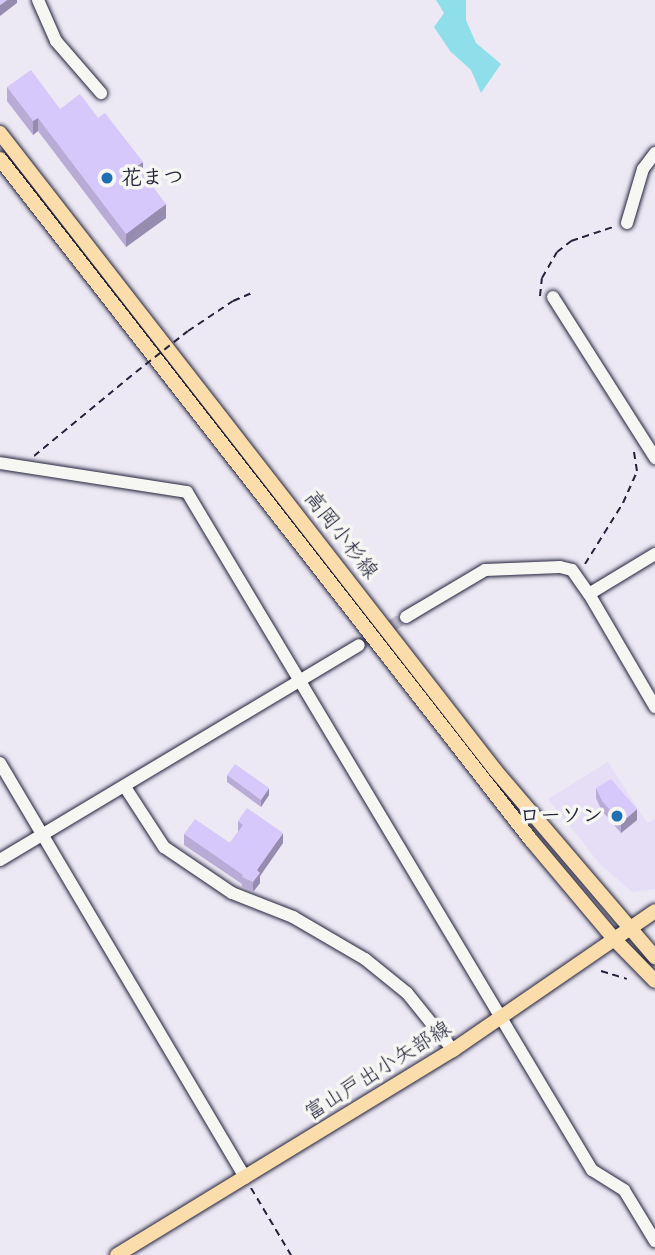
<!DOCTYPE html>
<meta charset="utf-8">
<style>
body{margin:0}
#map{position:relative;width:655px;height:1255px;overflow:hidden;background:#ece8f4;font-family:"Balsamiq Sans","Klee One",sans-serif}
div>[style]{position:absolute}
.built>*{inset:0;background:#e5def6}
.water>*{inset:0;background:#8fdfeb}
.minor-tunnel>*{height:12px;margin-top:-6px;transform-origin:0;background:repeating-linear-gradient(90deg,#c4c0cf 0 12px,transparent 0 18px)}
.path>*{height:2px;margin-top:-1px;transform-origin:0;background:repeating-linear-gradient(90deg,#22223b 0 7px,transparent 0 12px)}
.roads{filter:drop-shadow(0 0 2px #22223b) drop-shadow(0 0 2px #22223b)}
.minor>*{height:12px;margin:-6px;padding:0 6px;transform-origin:6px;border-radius:6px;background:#f6f6f2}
.major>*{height:14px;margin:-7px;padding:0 7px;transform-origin:7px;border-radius:7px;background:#fbddab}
.path-bridge>*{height:2px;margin-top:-1px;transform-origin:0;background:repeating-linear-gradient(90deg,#22223b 0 7px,transparent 0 12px)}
.wall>*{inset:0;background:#b8acd7}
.shaded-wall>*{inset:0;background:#968caf}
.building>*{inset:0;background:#d6c8fa}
.dots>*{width:19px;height:19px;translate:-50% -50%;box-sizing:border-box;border:4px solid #f6f6f2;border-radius:50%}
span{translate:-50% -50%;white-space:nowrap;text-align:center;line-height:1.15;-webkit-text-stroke:7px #f6f6f2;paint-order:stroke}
.poi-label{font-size:21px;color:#22223b;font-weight:700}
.left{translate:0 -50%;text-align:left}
.right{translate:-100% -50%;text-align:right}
.street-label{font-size:21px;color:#22223b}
</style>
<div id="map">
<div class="built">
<i style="clip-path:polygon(608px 762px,647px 823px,655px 819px,655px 889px,632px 892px,600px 864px,548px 799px)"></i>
</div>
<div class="water">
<i style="clip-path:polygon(436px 0,466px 0,466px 20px,476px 43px,501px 64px,481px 93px,471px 70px,450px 51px,434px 27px,444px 13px)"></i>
</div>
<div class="minor-tunnel">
<i style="left:359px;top:645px;width:55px;rotate:-30.8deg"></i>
</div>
<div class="path">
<i style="left:540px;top:296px;width:18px;rotate:-84deg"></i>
<i style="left:542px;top:278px;width:30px;rotate:-60deg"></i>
<i style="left:557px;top:252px;width:18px;rotate:-38deg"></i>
<i style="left:571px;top:241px;width:47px;rotate:-18.4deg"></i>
<i style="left:188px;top:331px;width:54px;rotate:-33.7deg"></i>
<i style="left:233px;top:301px;width:21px;rotate:-23deg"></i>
<i style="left:34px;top:456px;width:132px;rotate:-39.5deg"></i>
<i style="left:585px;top:564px;width:72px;rotate:-58.1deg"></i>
<i style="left:623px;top:503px;width:35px;rotate:-66deg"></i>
<i style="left:637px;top:471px;width:20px;rotate:-99deg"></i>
<i style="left:601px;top:971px;width:27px;rotate:17deg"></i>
<i style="left:251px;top:1188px;width:78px;rotate:59.2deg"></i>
</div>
<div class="roads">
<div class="minor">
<i style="left:38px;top:0;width:45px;rotate:66.3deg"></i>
<i style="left:56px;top:41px;width:69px;rotate:49.1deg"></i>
<i style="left:627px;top:223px;width:56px;rotate:-73.5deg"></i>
<i style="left:643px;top:169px;width:20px;rotate:-53deg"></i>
<i style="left:553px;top:297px;width:191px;rotate:57.6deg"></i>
<i style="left:0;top:463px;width:189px;rotate:8.8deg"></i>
<i style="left:187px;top:492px;width:790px;rotate:59.15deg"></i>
<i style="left:592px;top:1170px;width:38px;rotate:32deg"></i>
<i style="left:624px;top:1190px;width:60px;rotate:58.7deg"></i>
<i style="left:589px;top:594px;width:77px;rotate:-31.2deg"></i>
<i style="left:406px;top:617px;width:92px;rotate:-30.7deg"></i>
<i style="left:485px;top:570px;width:75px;rotate:-2.3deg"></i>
<i style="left:560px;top:567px;width:12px;rotate:14deg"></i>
<i style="left:572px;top:570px;width:29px;rotate:55deg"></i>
<i style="left:589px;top:594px;width:131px;rotate:59.7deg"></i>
<i style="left:0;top:763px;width:482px;rotate:59.4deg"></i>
<i style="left:125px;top:787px;width:72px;rotate:57deg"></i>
<i style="left:164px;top:847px;width:82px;rotate:34.1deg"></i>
<i style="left:232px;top:893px;width:66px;rotate:21.5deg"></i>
<i style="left:293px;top:917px;width:83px;rotate:30.3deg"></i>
<i style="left:365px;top:959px;width:54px;rotate:39deg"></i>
<i style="left:407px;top:993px;width:73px;rotate:51.1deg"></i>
<i style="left:0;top:860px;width:418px;rotate:-30.9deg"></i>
</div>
<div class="major">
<i style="left:0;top:133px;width:808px;rotate:52.14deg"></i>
<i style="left:496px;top:771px;width:245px;rotate:49.5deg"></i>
<i style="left:0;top:159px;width:864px;rotate:52.06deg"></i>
<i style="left:531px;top:840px;width:131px;rotate:50deg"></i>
<i style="left:615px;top:940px;width:57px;rotate:45.7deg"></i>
<i style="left:117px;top:1255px;width:394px;rotate:-31.4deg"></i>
<i style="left:453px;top:1050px;width:245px;rotate:-34.5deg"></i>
</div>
</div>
<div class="path-bridge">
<i style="left:136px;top:372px;width:66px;rotate:-38.3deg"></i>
</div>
<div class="wall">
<i style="clip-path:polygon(7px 87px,60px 109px,143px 174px,166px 218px,126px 247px,38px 131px,33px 135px,7px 101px)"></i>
<i style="clip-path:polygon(227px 775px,269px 795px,261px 807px,227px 782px)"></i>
<i style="clip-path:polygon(596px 788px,637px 820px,621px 833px,602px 811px,596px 798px)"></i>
<i style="clip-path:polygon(238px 821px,283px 843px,260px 876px,260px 883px,253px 892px,242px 887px,242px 884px,184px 845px,184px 834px,230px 843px,238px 832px)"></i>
</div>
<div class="shaded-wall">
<i style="clip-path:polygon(7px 0,17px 0,17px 3px,0 16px,0 5px)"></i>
<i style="clip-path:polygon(38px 118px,38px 131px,33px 135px,33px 121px)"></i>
<i style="clip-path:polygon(143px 162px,143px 175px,137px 166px)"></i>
<i style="clip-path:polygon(166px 204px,166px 218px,126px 247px,126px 234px)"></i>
<i style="clip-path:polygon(269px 788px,269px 795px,261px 807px,261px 800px)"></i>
<i style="clip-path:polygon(637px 809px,637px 820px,621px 833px,621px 823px)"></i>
<i style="clip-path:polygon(283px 833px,283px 843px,260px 876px,260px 883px,253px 892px,253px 882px,257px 870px)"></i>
</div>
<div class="building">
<i style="clip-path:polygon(0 0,7px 0,0 5px)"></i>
<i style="clip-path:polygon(31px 70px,60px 109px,80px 94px,98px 118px,105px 113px,143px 162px,137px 166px,166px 204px,126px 234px,38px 118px,33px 121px,7px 87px)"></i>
<i style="clip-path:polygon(235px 764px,269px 788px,261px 800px,227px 775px)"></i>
<i style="clip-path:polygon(611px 779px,637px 809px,621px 823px,602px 801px,596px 788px)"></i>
<i style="clip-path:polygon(247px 808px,283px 833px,257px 870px,260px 873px,253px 882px,242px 877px,243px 875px,184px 834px,195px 819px,230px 843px,243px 825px,238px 821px)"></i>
</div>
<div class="dots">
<i style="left:107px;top:178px;background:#1f6fb2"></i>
<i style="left:617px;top:816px;background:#1f6fb2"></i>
</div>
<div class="poi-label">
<span class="left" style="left:121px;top:178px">花まつ</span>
<span class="right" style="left:603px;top:816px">ローソン</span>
</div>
<div class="street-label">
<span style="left:341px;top:535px;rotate:52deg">高岡小杉線</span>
<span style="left:378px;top:1071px;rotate:-32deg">富山戸出小矢部線</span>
</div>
</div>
